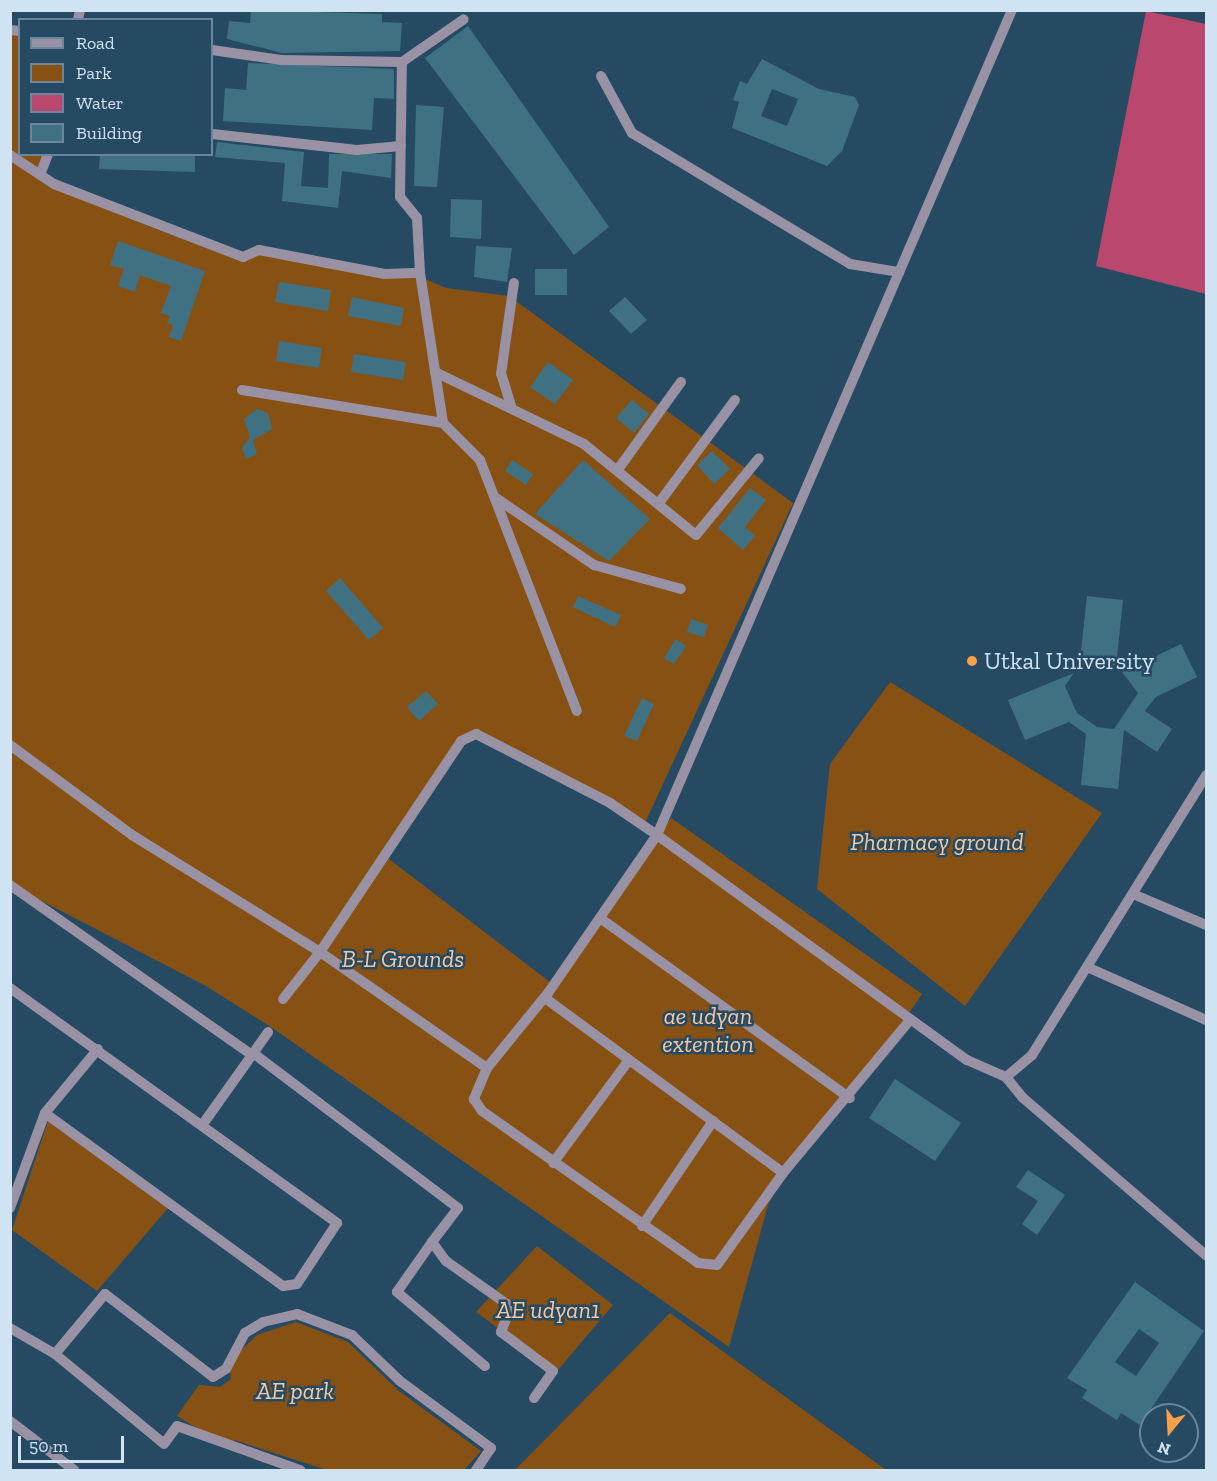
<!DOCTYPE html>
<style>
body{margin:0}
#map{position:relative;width:1217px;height:1481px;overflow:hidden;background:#274a63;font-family:"Zilla Slab",serif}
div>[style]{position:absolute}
.green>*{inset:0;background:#885114}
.water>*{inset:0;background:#ba476e}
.building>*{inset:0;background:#3f7182}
.minor>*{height:10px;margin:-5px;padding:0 5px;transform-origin:5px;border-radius:5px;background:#9992a4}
.dots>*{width:16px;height:16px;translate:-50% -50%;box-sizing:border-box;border:3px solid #274a63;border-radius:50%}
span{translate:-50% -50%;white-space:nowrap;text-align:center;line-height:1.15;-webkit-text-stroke:5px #274a63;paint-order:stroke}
.poi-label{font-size:24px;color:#d0e3f3}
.left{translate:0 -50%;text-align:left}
.park-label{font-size:24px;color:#f5c8a1;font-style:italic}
.frame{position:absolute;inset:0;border:12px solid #d0e3f3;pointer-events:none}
.legend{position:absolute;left:18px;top:18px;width:195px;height:138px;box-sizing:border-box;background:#274a63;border:2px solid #6b879d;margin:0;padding:8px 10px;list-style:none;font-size:18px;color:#d0e3f3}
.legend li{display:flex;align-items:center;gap:12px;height:30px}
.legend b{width:30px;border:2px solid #6b879d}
.north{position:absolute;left:1139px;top:1403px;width:60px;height:60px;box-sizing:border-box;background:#274a63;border:2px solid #6b879d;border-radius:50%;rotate:198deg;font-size:16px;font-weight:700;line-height:24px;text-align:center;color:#d0e3f3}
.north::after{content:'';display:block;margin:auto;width:21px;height:27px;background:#f8a14a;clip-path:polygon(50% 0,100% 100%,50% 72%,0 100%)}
.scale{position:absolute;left:18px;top:1436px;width:106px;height:27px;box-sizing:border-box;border:3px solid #d0e3f3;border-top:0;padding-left:8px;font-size:18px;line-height:21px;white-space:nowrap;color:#d0e3f3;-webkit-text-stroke:4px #274a63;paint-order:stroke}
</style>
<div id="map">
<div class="green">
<i style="clip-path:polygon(10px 32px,19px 33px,20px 154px,46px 155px,40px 174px,11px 152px)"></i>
<i style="clip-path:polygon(10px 158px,143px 224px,235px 258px,258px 254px,416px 275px,446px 288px,509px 296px,793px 503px,644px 825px,477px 734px,460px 741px,385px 856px,550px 982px,482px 1083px,671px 818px,922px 994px,850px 1098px,785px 1174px,768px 1205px,729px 1347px,271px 1027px,206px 986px,11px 885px)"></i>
<i style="clip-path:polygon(890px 682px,1102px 813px,965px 1006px,817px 889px,830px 764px)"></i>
<i style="clip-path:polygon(48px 1121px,168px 1208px,97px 1291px,12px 1230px)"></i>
<i style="clip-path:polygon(537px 1246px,613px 1305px,557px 1371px,476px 1312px)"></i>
<i style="clip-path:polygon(670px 1313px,886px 1470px,515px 1470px)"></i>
<i style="clip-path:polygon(296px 1322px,348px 1342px,399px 1391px,481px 1451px,464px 1470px,327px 1470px,234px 1440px,231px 1449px,177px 1416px,199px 1385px,220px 1387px,231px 1379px,229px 1362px,257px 1335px)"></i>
</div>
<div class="water">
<i style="clip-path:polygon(1146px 11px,1206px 24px,1206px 294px,1096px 266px)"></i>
</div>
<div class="building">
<i style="clip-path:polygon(251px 10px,382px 14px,382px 22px,402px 23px,400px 51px,282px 53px,227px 39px,229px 21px,250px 23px)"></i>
<i style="clip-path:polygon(468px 26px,609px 227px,574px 255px,425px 58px)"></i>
<i style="clip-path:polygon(evenodd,762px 59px,819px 89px,855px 97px,859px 105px,842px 151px,827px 166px,732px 128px,739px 102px,733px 100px,740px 81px,747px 84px,762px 59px,772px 89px,798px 99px,787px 126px,761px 116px,772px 89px)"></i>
<i style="clip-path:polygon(248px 63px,394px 69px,394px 99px,374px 98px,372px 130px,223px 121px,225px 88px,246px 90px)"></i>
<i style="clip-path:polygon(416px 105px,444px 107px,437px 187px,414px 186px)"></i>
<i style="clip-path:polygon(217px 142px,304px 152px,301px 186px,328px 188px,329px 154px,392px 154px,391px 178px,342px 171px,338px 208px,282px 201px,285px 163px,215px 157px)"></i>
<i style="clip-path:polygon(100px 154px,195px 154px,195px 172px,99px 169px)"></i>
<i style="clip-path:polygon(451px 199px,482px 200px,481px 239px,450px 237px)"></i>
<i style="clip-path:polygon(118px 241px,205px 271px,181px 341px,169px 337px,173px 325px,167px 323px,170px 316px,161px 313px,171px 286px,140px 275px,135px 292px,118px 286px,124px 269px,110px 265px)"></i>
<i style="clip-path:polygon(476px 246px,512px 248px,507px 282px,474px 277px)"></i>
<i style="clip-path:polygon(535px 269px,567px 269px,567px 295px,535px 295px)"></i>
<i style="clip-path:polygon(279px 282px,331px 290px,328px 311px,275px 302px)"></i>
<i style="clip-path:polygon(352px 297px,404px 308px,401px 326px,348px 316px)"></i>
<i style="clip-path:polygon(625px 297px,647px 320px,631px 334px,609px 311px)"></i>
<i style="clip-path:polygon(279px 341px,322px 348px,319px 368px,276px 361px)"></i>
<i style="clip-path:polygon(354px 354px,406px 362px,403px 380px,351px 372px)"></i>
<i style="clip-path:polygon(548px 362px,573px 380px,555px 404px,530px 387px)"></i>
<i style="clip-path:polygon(632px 400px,649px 414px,634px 433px,616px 418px)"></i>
<i style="clip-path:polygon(257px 409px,268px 413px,272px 429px,253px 440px,257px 454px,246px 459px,242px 448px,250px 437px,244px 419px)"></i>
<i style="clip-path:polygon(712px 451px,730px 469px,714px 484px,697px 465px)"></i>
<i style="clip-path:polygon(512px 460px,533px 474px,526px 485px,505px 471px)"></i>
<i style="clip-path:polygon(583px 460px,650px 519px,609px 561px,535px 514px)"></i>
<i style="clip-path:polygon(750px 488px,766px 500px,745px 527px,755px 536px,743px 550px,718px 528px)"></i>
<i style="clip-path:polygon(340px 578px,383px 628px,369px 640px,326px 591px)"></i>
<i style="clip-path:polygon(578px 596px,621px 615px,615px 627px,573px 607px)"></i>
<i style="clip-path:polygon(1087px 596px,1123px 600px,1117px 657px,1133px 667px,1181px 644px,1197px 677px,1156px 697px,1145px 711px,1172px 729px,1157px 752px,1124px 730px,1118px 789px,1081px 785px,1086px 734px,1069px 722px,1025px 740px,1008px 700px,1074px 673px,1065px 686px,1077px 713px,1097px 727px,1114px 729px,1138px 693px,1122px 672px,1130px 668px,1073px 662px,1081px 651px)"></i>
<i style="clip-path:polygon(691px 619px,708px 625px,704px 637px,687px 632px)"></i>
<i style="clip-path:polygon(676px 639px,686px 646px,674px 664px,664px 658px)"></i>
<i style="clip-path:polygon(426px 691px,438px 704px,419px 721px,407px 707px)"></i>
<i style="clip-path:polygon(642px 698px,654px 704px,637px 741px,624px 736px)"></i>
<i style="clip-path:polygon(895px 1079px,961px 1123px,935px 1161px,869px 1118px)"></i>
<i style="clip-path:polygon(1028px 1170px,1065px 1195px,1037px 1235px,1022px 1224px,1038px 1201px,1016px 1187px)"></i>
<i style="clip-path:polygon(evenodd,1135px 1282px,1204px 1331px,1140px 1425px,1121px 1413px,1117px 1420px,1082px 1398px,1087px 1390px,1067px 1378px,1135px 1282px,1139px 1329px,1159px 1343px,1136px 1376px,1115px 1362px,1139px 1329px)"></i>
</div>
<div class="minor">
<i style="left:78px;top:20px;width:10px;rotate:-79deg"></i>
<i style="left:10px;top:30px;width:10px;rotate:6deg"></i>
<i style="left:212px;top:50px;width:70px;rotate:8.2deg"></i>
<i style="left:281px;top:60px;width:121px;rotate:0.9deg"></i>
<i style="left:402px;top:62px;width:75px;rotate:-34.7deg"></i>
<i style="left:601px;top:76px;width:65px;rotate:61.5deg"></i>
<i style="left:632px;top:133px;width:254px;rotate:31deg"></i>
<i style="left:850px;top:264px;width:50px;rotate:9.3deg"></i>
<i style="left:212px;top:134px;width:146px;rotate:6.3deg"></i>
<i style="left:357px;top:150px;width:44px;rotate:-5.2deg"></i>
<i style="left:10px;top:155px;width:53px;rotate:33.4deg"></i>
<i style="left:54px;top:184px;width:203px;rotate:21.1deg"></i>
<i style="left:243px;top:257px;width:17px;rotate:-24deg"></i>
<i style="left:259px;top:250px;width:128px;rotate:10.8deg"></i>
<i style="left:385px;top:274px;width:35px;rotate:-2deg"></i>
<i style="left:420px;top:273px;width:55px;rotate:-93.1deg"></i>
<i style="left:417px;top:218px;width:27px;rotate:-129deg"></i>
<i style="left:400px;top:197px;width:135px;rotate:-89.2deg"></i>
<i style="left:40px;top:175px;width:22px;rotate:-69deg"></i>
<i style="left:435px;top:372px;width:165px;rotate:25.8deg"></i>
<i style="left:584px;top:444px;width:144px;rotate:39.1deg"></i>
<i style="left:696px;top:535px;width:99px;rotate:-50.7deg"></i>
<i style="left:242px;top:390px;width:204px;rotate:9.3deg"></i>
<i style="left:443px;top:423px;width:152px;rotate:-98.7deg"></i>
<i style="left:512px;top:409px;width:37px;rotate:-107deg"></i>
<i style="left:501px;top:374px;width:92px;rotate:-81.9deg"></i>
<i style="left:443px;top:423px;width:52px;rotate:45deg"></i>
<i style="left:480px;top:460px;width:269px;rotate:68.9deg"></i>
<i style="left:619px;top:468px;width:106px;rotate:-54.2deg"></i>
<i style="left:496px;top:498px;width:119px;rotate:34.4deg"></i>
<i style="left:594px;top:565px;width:90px;rotate:15.4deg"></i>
<i style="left:659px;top:503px;width:128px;rotate:-53.6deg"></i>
<i style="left:10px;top:745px;width:152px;rotate:36.4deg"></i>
<i style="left:132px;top:835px;width:221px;rotate:31.9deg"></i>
<i style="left:320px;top:952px;width:254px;rotate:-56.2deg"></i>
<i style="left:461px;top:741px;width:17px;rotate:-25deg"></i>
<i style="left:476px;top:734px;width:151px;rotate:27.2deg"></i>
<i style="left:610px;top:803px;width:57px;rotate:34.2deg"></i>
<i style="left:657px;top:835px;width:898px;rotate:-66.72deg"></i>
<i style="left:10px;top:885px;width:296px;rotate:35.1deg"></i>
<i style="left:252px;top:1055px;width:28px;rotate:-55deg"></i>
<i style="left:1133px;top:894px;width:79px;rotate:23deg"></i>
<i style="left:600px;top:918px;width:308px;rotate:35.8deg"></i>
<i style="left:1087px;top:967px;width:130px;rotate:24deg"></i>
<i style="left:10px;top:988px;width:403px;rotate:35.7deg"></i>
<i style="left:337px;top:1223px;width:73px;rotate:123.3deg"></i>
<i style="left:297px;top:1284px;width:14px;rotate:172deg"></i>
<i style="left:283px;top:1286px;width:294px;rotate:-144deg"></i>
<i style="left:545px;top:998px;width:295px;rotate:36.3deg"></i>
<i style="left:283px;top:999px;width:60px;rotate:-51.8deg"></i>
<i style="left:320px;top:952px;width:203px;rotate:34.8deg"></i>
<i style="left:487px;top:1068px;width:97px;rotate:-50.9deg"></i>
<i style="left:548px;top:993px;width:192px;rotate:-55.4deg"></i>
<i style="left:657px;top:835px;width:383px;rotate:36deg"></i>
<i style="left:967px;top:1060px;width:43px;rotate:23.6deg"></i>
<i style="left:1006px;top:1077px;width:34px;rotate:-40deg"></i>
<i style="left:1032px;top:1055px;width:330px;rotate:-58.1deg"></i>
<i style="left:253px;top:1053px;width:257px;rotate:37.1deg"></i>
<i style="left:458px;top:1208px;width:43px;rotate:127.4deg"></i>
<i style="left:432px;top:1242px;width:24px;rotate:54deg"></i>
<i style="left:446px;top:1261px;width:80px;rotate:35.3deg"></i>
<i style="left:511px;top:1307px;width:27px;rotate:112deg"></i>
<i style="left:501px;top:1332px;width:65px;rotate:36.9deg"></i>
<i style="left:553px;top:1371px;width:33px;rotate:125deg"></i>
<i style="left:487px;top:1068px;width:34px;rotate:113deg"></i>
<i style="left:474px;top:1099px;width:14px;rotate:56deg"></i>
<i style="left:482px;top:1111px;width:264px;rotate:35.1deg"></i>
<i style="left:698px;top:1263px;width:19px;rotate:6deg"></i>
<i style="left:717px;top:1265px;width:113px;rotate:-54.3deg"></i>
<i style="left:783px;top:1173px;width:199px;rotate:-50.3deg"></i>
<i style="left:1006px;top:1077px;width:26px;rotate:51deg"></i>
<i style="left:1022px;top:1097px;width:243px;rotate:40.7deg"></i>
<i style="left:203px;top:1124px;width:85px;rotate:-54.6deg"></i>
<i style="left:553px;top:1163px;width:128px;rotate:-53.6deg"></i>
<i style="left:10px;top:1208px;width:101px;rotate:-69.8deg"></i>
<i style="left:45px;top:1113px;width:83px;rotate:-50.4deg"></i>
<i style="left:642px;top:1226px;width:127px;rotate:-55.9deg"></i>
<i style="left:432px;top:1242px;width:61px;rotate:125deg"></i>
<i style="left:397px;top:1292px;width:115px;rotate:40.1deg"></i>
<i style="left:10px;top:1328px;width:52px;rotate:30deg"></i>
<i style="left:55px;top:1354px;width:141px;rotate:39.5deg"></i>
<i style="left:164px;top:1444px;width:22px;rotate:-54deg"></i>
<i style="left:177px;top:1426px;width:131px;rotate:19.7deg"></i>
<i style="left:55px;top:1354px;width:78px;rotate:-50.2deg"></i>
<i style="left:105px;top:1294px;width:136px;rotate:37.5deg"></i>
<i style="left:213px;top:1377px;width:15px;rotate:-32deg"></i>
<i style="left:226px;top:1369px;width:41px;rotate:-62.2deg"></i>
<i style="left:245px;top:1333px;width:21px;rotate:-31deg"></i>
<i style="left:263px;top:1322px;width:35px;rotate:-13deg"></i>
<i style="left:297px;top:1314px;width:59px;rotate:20.9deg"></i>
<i style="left:352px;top:1335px;width:66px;rotate:43.8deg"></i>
<i style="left:400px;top:1381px;width:113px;rotate:36.4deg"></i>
<i style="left:491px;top:1448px;width:27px;rotate:124deg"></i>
<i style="left:10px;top:1421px;width:81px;rotate:37.4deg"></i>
</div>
<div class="dots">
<i style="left:972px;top:661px;background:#f8a14a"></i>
</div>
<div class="poi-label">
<span class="left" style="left:984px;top:661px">Utkal University</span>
</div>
<div class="park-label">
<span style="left:937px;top:842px">Pharmacy ground</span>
<span style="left:403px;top:959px">B-L Grounds</span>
<span style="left:708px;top:1030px">ae udyan<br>extention</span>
<span style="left:548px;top:1310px">AE udyan1</span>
<span style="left:295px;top:1391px">AE park</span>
</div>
<div class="frame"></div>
<ul class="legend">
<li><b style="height:8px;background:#9992a4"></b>Road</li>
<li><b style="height:16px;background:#885114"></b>Park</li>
<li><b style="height:16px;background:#ba476e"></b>Water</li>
<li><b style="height:16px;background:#3f7182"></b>Building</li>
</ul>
<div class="north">N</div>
<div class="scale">50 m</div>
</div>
